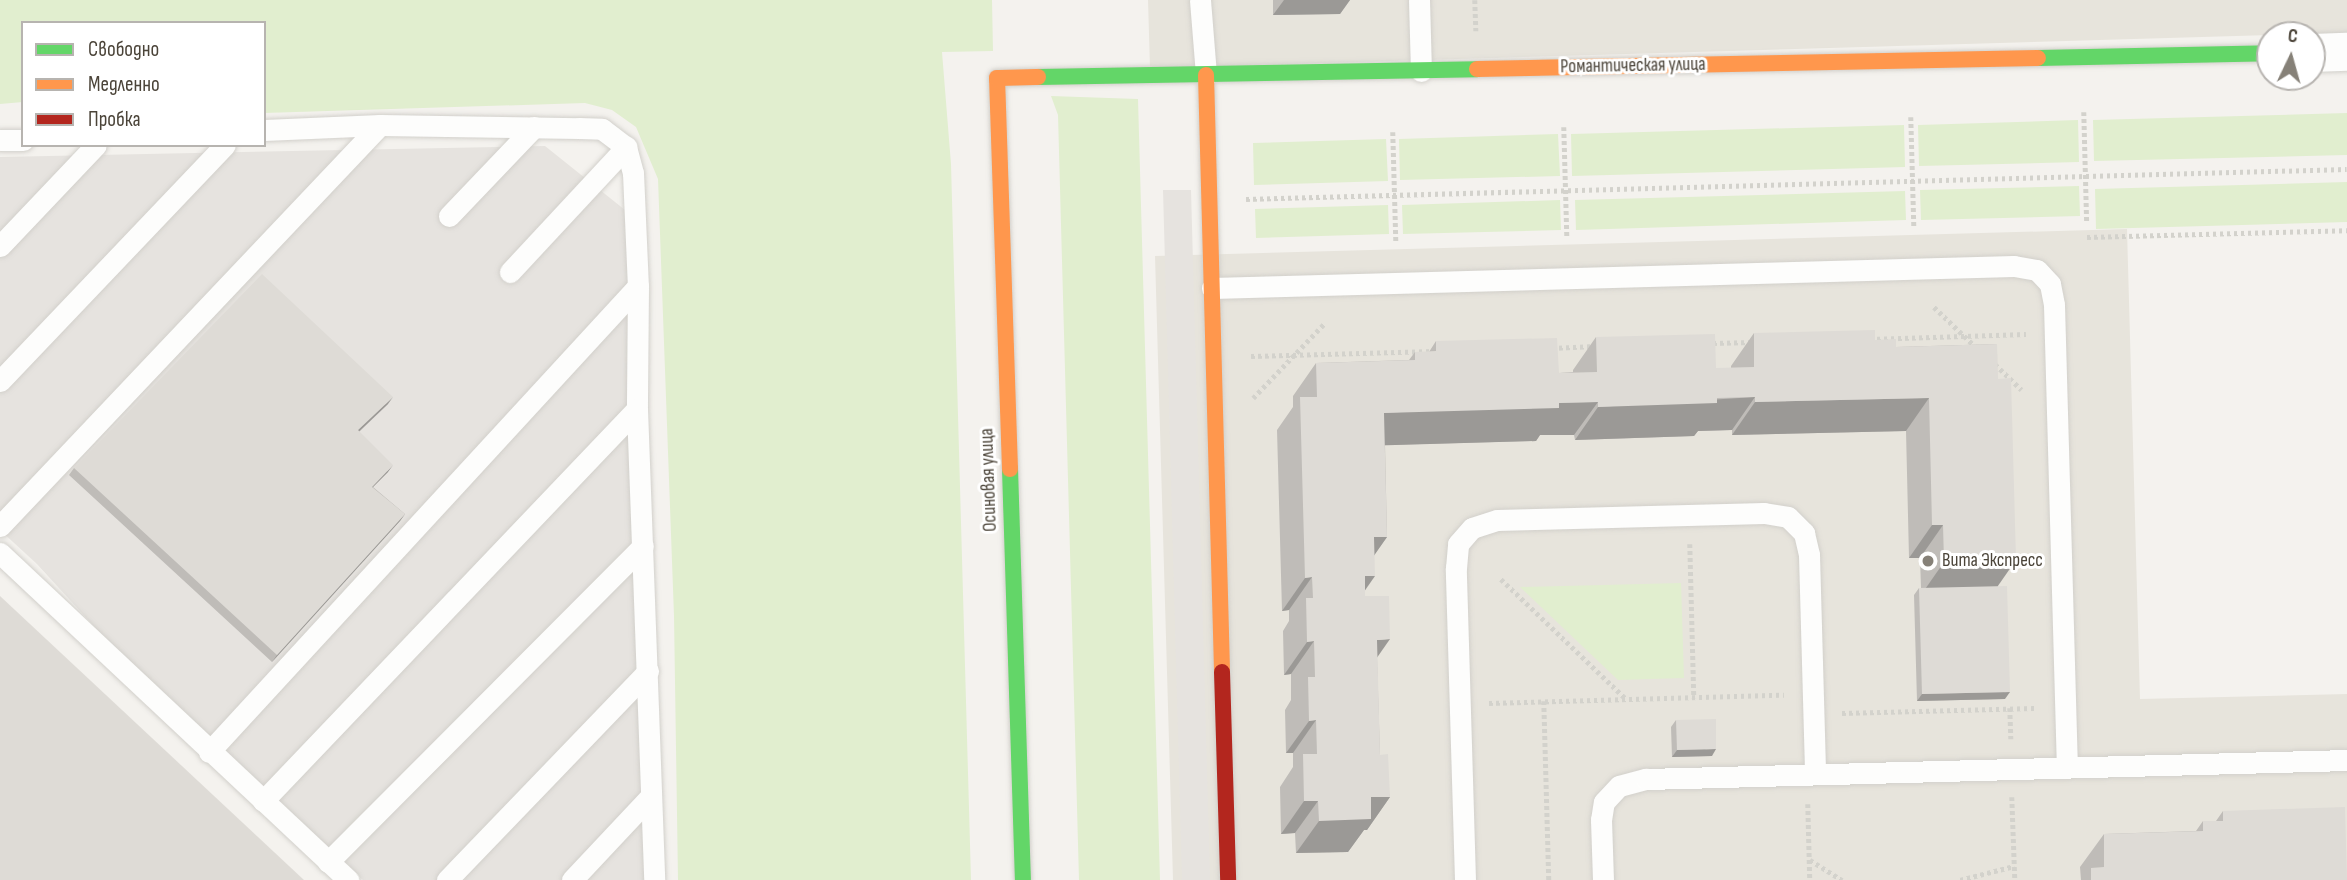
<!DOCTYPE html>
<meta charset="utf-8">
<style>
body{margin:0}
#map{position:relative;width:2347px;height:880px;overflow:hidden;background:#f4f2ee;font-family:"Sofia Sans Condensed",sans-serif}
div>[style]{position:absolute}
.residential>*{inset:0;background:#e7e4dc}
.green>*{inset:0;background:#e1eecf}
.parking>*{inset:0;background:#e6e3df}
.path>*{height:4.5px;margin-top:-2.25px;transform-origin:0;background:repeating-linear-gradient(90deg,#d3d2cc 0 3.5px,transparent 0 7px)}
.roads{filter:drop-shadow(0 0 2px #d2d0cb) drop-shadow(0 0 2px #d2d0cb)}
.lane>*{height:21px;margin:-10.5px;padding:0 10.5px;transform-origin:10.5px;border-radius:10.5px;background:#fdfdfc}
.street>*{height:38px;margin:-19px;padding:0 19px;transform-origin:19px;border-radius:19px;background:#fdfdfc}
.fast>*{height:16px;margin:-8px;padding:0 8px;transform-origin:8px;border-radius:8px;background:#63d668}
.slow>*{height:16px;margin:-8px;padding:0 8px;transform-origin:8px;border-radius:8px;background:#ff974d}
.jam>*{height:16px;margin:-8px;padding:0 8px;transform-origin:8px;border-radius:8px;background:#b3261e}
.wall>*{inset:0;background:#bfbcb8}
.shaded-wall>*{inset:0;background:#9b9996}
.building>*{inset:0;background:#dedbd6}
.dots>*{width:19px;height:19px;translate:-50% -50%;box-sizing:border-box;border:4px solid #fff;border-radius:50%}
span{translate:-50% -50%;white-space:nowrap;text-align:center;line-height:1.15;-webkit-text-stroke:6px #fff;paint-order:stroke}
.street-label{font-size:19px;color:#4b4439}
.poi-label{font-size:19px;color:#4b4439}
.left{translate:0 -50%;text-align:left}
.legend{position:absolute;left:21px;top:21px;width:245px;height:126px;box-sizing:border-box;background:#fff;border:2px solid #b7b4b0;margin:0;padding:9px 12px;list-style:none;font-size:21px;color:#4b4439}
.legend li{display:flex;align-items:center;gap:14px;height:35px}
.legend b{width:35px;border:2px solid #b7b4b0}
.north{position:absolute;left:2256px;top:21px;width:70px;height:70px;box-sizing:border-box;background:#fff;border:2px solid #b7b4b0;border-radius:50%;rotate:5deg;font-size:19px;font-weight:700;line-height:28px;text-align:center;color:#4b4439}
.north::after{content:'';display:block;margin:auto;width:24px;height:32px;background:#868178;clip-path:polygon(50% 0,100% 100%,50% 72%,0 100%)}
</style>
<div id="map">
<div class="residential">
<i style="clip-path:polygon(1148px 0,2347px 0,2347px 36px,2270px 35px,1150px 68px)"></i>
<i style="clip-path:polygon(2127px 229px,2140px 699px,2347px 694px,2347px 880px,1173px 880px,1155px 256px)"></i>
</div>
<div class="green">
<i style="clip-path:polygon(0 0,992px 0,993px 51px,942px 52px,951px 164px,971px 880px,678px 880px,674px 616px,658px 179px,636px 127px,612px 110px,585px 103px,264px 113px,264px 23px,23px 23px,23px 102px,0 104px)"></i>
<i style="clip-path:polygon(1051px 96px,1138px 99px,1160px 880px,1079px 880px,1058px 115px)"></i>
<i style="clip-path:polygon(2347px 113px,2347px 155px,2094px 161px,2093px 120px)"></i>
<i style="clip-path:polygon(2078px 120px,2079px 162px,1919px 166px,1918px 125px)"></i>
<i style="clip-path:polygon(1904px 125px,1905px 167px,1572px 176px,1571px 134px)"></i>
<i style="clip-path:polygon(1558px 134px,1560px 176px,1400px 180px,1399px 139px)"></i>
<i style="clip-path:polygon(1386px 139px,1388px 181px,1254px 185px,1253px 143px)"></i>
<i style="clip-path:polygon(2347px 182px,2347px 222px,2096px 229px,2095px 189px)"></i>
<i style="clip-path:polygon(2079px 186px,2080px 216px,1921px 220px,1920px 190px)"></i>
<i style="clip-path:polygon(1905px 191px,1906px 220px,1576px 230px,1575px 200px)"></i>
<i style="clip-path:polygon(1560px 200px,1561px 230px,1403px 234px,1402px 205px)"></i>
<i style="clip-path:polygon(1388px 205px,1389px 234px,1256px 238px,1255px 209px)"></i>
<i style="clip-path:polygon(1681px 583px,1684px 678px,1618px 680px,1520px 587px)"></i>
</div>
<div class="parking">
<i style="clip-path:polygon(545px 146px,635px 218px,661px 880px,363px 880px,209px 752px,37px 564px,0 530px,0 157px)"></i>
<i style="clip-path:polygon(1163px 190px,1191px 190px,1210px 880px,1182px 880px)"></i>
</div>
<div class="path">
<i style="left:1475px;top:0;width:31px;rotate:88deg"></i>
<i style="left:2084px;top:112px;width:111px;rotate:88.5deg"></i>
<i style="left:1911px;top:117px;width:110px;rotate:88.4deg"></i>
<i style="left:1564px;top:127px;width:110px;rotate:88.4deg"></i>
<i style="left:1393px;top:132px;width:110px;rotate:88.4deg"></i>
<i style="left:1246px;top:199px;width:1101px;rotate:-1.56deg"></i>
<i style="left:2087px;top:237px;width:260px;rotate:-1.5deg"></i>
<i style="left:1934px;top:307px;width:61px;rotate:43.7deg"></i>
<i style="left:1870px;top:339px;width:156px;rotate:-1.8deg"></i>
<i style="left:1713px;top:343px;width:40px;rotate:-1.4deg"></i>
<i style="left:1552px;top:348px;width:43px;rotate:-2.7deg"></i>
<i style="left:1251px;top:356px;width:183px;rotate:-1.6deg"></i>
<i style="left:1995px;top:364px;width:37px;rotate:44deg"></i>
<i style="left:1253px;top:398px;width:103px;rotate:-46.2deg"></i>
<i style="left:1690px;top:544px;width:154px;rotate:88.5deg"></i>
<i style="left:1501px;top:579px;width:173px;rotate:43.8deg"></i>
<i style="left:1544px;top:701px;width:179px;rotate:88.4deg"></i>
<i style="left:1489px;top:703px;width:295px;rotate:-1.6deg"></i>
<i style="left:2010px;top:708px;width:31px;rotate:88deg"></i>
<i style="left:1842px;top:713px;width:194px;rotate:-1.5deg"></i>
<i style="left:2012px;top:797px;width:83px;rotate:87.9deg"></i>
<i style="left:1808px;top:804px;width:76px;rotate:88.5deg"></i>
<i style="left:1810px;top:860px;width:38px;rotate:32deg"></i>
<i style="left:1960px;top:880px;width:56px;rotate:-14.5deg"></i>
</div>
<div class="roads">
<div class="lane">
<i style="left:1200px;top:0;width:75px;rotate:85.4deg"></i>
<i style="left:1419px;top:0;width:71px;rotate:88.4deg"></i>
<i style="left:264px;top:130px;width:116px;rotate:-2.5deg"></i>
<i style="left:380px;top:125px;width:199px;rotate:0.9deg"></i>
<i style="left:579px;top:128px;width:23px;rotate:2deg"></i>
<i style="left:602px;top:129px;width:30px;rotate:37deg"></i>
<i style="left:626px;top:147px;width:27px;rotate:75deg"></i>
<i style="left:633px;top:173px;width:113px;rotate:87.5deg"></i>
<i style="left:638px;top:286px;width:123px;rotate:90.5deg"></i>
<i style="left:637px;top:409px;width:471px;rotate:87.9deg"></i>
<i style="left:0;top:140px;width:23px"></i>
<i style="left:449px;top:216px;width:123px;rotate:-46.3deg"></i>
<i style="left:0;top:246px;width:139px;rotate:-46.5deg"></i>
<i style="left:510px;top:272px;width:171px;rotate:-47.1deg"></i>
<i style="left:1212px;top:288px;width:802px;rotate:-1.57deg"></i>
<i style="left:2014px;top:266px;width:23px;rotate:10deg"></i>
<i style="left:2037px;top:270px;width:19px;rotate:47deg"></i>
<i style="left:2050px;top:284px;width:21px;rotate:79deg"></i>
<i style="left:2054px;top:305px;width:463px;rotate:88.4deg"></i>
<i style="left:0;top:381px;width:326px;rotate:-46.4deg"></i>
<i style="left:0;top:526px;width:552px;rotate:-46.54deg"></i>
<i style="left:0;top:553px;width:478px;rotate:43.2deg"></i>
<i style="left:209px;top:752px;width:633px;rotate:-47.37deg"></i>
<i style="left:263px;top:801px;width:542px;rotate:-46.35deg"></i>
<i style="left:328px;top:862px;width:446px;rotate:-45.1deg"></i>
<i style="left:447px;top:880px;width:290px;rotate:-46.1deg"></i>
<i style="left:572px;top:880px;width:115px;rotate:-46.8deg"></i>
<i style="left:1465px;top:880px;width:312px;rotate:-91.7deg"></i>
<i style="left:1456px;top:568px;width:24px;rotate:-85deg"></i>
<i style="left:1458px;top:544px;width:21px;rotate:-49deg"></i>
<i style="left:1472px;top:528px;width:26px;rotate:-18deg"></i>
<i style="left:1497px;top:520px;width:267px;rotate:-1.5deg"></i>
<i style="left:1764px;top:513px;width:24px;rotate:9deg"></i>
<i style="left:1788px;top:517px;width:23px;rotate:45deg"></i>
<i style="left:1804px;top:533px;width:23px;rotate:77deg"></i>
<i style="left:1809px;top:555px;width:219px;rotate:88.4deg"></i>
<i style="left:1603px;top:880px;width:60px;rotate:-91.9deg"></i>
<i style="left:1601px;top:820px;width:18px;rotate:-81deg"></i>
<i style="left:1604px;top:802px;width:22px;rotate:-47deg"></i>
<i style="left:1619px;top:786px;width:28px;rotate:-15deg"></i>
<i style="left:1646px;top:779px;width:701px;rotate:-1.55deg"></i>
</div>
<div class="street">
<i style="left:2312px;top:53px;width:35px;rotate:-2deg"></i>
</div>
<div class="fast">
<i style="left:2038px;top:58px;width:232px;rotate:-1.2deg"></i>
<i style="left:1038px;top:77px;width:439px;rotate:-1deg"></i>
<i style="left:1010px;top:469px;width:411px;rotate:88.2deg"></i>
</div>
<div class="slow">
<i style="left:1477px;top:69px;width:561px;rotate:-1.12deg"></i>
<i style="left:1206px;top:75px;width:597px;rotate:88.46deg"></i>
<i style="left:1010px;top:469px;width:391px;rotate:-91.9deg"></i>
<i style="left:997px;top:78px;width:41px;rotate:-1.4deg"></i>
</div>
<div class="jam">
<i style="left:1222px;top:672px;width:208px;rotate:88.3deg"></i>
</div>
</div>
<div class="wall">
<i style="clip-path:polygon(1273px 0,1350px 0,1340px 14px,1273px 15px)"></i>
<i style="clip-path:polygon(1754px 333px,1875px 340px,1896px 347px,1997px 344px,1998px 586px,2005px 699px,1917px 701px,1914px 595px,1919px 588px,1921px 588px,1920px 558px,1909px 558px,1906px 431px,1732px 435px,1732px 430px,1698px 431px,1694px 436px,1575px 440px,1574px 435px,1540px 435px,1536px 441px,1385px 445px,1387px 537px,1374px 555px,1365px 590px,1365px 596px,1377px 658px,1380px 755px,1390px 797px,1367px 830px,1364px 830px,1348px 852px,1296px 853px,1295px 833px,1281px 834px,1280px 787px,1293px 767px,1293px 753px,1286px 753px,1285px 710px,1291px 700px,1291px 674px,1284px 675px,1283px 631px,1289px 621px,1289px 610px,1282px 611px,1277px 430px,1293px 407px,1293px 396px,1316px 363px,1409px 360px,1415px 352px,1429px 352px,1436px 341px,1559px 373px,1573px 372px,1573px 370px,1596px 337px,1716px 368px,1731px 368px,1731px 366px)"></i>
<i style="clip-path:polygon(388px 404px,359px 432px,388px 472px,373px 487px,405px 514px,400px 521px,272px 662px,69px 475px,74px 468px)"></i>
<i style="clip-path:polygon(1676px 720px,1712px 756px,1672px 757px,1671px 727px)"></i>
<i style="clip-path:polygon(2223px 811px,2347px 880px,2081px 880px,2080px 867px,2104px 834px,2196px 831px,2203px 821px,2216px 821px)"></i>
</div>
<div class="shaded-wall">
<i style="clip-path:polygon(1284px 0,1350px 0,1340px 14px,1273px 15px)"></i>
<i style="clip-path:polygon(393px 397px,388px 404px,353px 437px,358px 430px)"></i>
<i style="clip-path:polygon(1755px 397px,1732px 430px,1698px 431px,1694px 436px,1575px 440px,1598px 407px)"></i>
<i style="clip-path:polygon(1929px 398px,1906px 431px,1732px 435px,1755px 402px)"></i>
<i style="clip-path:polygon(1598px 402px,1574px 435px,1540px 435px,1536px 441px,1361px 446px,1384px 413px,1559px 403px)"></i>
<i style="clip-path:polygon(393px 465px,388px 472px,367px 493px,372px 487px)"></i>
<i style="clip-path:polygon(405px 514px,400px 521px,272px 662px,277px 655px)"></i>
<i style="clip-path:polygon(1932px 525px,1943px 525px,1920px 558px,1909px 558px)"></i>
<i style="clip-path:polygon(1374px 537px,1387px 537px,1364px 570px)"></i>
<i style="clip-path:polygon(2016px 560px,1993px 593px,1921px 595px,1944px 562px)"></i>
<i style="clip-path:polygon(1365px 576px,1375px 576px,1352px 609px)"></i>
<i style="clip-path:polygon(1312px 577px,1289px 610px,1282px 611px,1305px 578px)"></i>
<i style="clip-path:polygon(1390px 639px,1367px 672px,1377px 640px)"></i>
<i style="clip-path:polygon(1314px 641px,1291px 674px,1284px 675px,1307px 642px)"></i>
<i style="clip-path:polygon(2010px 692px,2005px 699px,1917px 701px,1922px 694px)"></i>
<i style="clip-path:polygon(1316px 720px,1293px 753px,1286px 753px,1309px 721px)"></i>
<i style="clip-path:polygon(1716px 749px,1712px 756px,1672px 757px,1677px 750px)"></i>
<i style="clip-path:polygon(1371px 797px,1390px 797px,1367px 830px,1364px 830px,1348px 852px,1296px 853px,1319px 821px)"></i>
<i style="clip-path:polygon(1304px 801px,1318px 801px,1295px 833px,1281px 834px)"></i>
</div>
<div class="building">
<i style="clip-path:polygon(262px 274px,393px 397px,358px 430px,393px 465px,372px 487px,405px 514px,277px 655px,74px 468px)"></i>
<i style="clip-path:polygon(1875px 330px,1875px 340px,1896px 339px,1896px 347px,1997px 344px,1998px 379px,2011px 378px,2016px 560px,1944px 562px,1943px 525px,1932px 525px,1929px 398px,1755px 402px,1755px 397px,1717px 398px,1717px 403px,1598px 407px,1598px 402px,1559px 403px,1559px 408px,1384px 413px,1387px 537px,1374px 537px,1375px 576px,1365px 576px,1365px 596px,1389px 596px,1390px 639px,1377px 640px,1380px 755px,1388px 754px,1390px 797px,1371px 797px,1371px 819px,1319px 821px,1318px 801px,1304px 801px,1303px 754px,1317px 754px,1316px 720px,1309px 721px,1308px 677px,1315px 677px,1314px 641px,1307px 642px,1306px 598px,1313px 598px,1312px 577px,1305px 578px,1300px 397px,1317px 397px,1316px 363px,1415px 360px,1415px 352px,1436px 351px,1436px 341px,1557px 338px,1559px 373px,1597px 372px,1596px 337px,1715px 334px,1716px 368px,1754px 367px,1754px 333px)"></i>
<i style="clip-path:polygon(2007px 586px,2010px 692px,1922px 694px,1919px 588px)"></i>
<i style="clip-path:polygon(0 596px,304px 880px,0 880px)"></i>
<i style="clip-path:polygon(1716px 719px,1716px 749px,1677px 750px,1676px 720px)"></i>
<i style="clip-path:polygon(2345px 807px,2347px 880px,2091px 880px,2091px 868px,2104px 867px,2104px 834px,2203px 831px,2203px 821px,2223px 821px,2223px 811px)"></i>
</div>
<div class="dots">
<i style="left:1928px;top:561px;background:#868178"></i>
</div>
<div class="street-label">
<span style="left:1633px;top:66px;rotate:-1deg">Романтическая улица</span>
<span style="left:989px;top:480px;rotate:-92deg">Осиновая улица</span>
</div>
<div class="poi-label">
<span class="left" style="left:1942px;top:561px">Вита Экспресс</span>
</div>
<ul class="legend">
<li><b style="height:9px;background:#63d668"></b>Свободно</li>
<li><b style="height:9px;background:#ff974d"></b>Медленно</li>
<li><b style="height:9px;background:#b3261e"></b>Пробка</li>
</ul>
<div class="north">С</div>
</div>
